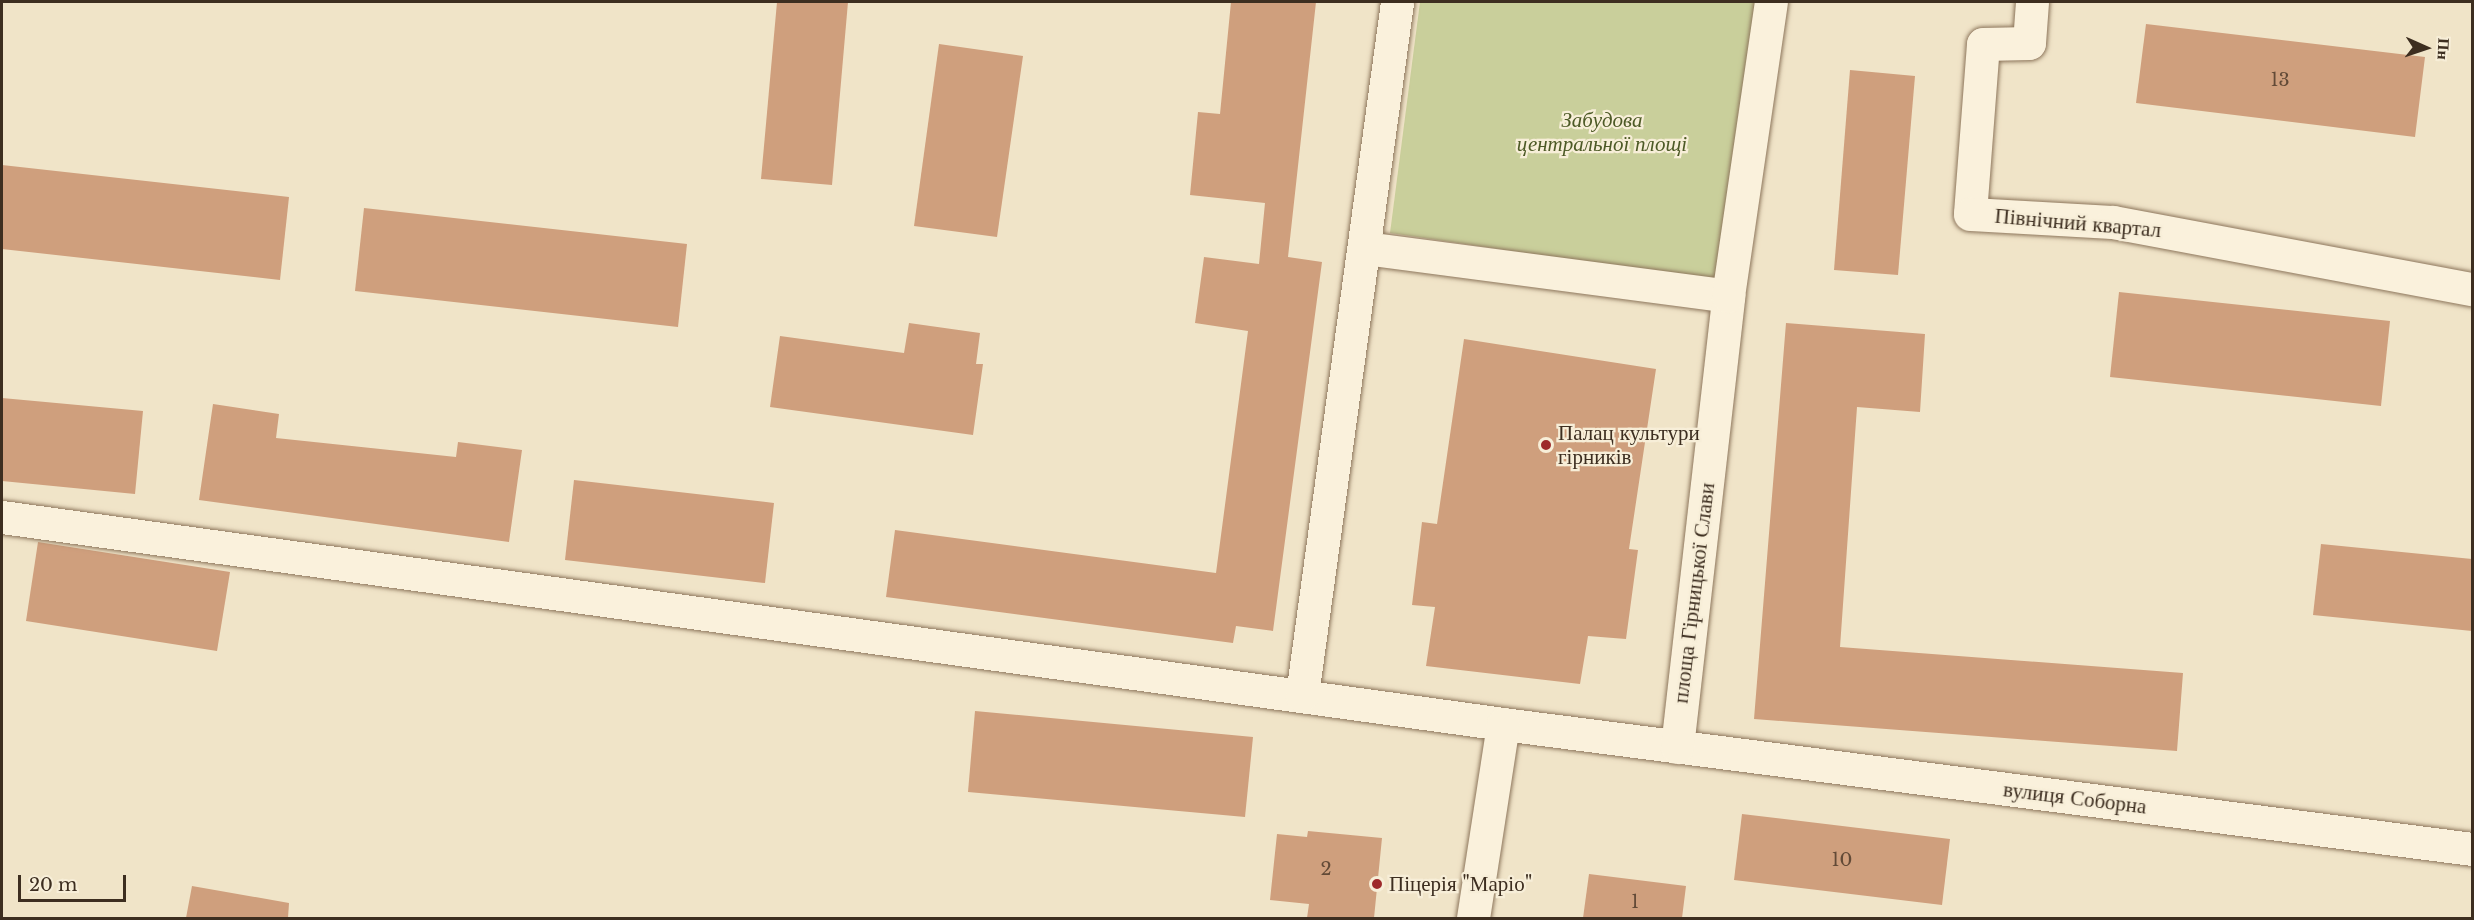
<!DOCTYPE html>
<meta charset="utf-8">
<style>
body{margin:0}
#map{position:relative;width:2474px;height:920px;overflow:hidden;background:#f0e4c8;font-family:"Libre Baskerville",serif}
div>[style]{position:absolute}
.green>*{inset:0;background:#c9cf9b}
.building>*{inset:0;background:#cf9f7d}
.roads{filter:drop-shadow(0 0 2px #8d765c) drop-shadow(0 0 2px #8d765c)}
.street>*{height:33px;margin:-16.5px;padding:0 16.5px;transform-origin:16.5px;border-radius:16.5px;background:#faf1dc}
.dots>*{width:16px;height:16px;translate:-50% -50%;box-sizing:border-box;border:3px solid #f7eed8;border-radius:50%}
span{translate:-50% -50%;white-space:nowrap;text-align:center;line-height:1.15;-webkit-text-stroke:4.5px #f7eed8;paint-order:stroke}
.number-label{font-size:18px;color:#624a37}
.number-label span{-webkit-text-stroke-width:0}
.park-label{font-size:21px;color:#4d5a26;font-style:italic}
.street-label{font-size:21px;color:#3d2e20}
.poi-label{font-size:21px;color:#3d2e20}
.left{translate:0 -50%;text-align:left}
.frame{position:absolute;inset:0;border:3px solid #3d2e20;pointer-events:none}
.north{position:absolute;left:2396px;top:18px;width:60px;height:60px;-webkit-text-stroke:4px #f7eed8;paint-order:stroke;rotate:93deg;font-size:16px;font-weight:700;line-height:24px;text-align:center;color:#3d2e20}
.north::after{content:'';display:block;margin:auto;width:21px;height:27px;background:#3d2e20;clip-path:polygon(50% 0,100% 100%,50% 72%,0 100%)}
.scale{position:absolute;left:18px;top:875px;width:108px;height:27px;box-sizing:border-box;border:3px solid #3d2e20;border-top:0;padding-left:8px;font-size:18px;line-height:21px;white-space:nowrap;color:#3d2e20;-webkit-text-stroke:4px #f7eed8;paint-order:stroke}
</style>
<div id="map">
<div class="green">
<i style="clip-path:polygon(1420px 2px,1755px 2px,1717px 281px,1390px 233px)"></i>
</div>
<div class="building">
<i style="clip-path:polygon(777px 2px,848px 2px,832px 185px,761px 179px)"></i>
<i style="clip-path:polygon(1231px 2px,1316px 2px,1288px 257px,1322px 262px,1273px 631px,1236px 626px,1233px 643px,886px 597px,895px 530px,1216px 573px,1248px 331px,1195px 323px,1204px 257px,1259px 264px,1265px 203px,1190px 195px,1198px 112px,1220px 114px)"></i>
<i style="clip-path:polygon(2146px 24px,2425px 57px,2415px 137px,2136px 103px)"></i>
<i style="clip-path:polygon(939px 44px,1023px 56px,997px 237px,914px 226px)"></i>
<i style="clip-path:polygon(1850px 70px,1915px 76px,1898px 275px,1834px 270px)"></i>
<i style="clip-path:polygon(2px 165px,289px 197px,280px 280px,2px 249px)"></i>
<i style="clip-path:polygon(364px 208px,687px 244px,678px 327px,355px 291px)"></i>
<i style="clip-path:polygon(2119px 292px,2390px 321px,2381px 406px,2110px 377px)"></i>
<i style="clip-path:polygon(909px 323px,980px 333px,976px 364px,983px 364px,973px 435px,770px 407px,780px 336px,904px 353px)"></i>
<i style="clip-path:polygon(1786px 323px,1925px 334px,1920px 412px,1857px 407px,1840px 647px,2183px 673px,2177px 751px,1754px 719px)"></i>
<i style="clip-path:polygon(1464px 339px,1656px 369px,1629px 549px,1638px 550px,1626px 639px,1588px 636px,1580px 684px,1426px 666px,1435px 607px,1412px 605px,1422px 522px,1437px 524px)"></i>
<i style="clip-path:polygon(2px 398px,143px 411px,135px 494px,2px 481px)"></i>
<i style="clip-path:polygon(213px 404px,279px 414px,276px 438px,456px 457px,458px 442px,522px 450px,509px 542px,199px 500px)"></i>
<i style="clip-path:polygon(574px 480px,774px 503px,765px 583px,565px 560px)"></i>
<i style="clip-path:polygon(38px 542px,230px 572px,217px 651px,26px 621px)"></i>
<i style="clip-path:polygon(2321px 544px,2472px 559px,2472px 631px,2313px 615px)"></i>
<i style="clip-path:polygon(975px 711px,1253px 737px,1245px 817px,968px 792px)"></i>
<i style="clip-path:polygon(1742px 814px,1950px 839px,1942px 905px,1734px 880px)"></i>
<i style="clip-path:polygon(1308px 831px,1382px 838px,1374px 918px,1307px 918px,1309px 904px,1270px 900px,1277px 834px,1307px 837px)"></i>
<i style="clip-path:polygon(1589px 874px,1686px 886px,1682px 918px,1583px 918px)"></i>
<i style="clip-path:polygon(192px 886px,289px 903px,288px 918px,186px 918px)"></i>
</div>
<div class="roads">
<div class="street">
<i style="left:2032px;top:2px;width:41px;rotate:94.2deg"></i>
<i style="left:2029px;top:43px;width:46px;rotate:178.8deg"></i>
<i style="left:1983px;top:44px;width:170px;rotate:94.4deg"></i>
<i style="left:1970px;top:214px;width:143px;rotate:3.2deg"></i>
<i style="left:2113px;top:222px;width:365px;rotate:10.6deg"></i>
<i style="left:1365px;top:248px;width:366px;rotate:7.5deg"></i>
<i style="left:2px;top:517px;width:1515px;rotate:7.85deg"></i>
<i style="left:1503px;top:724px;width:977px;rotate:7.35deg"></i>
<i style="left:1302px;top:695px;width:699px;rotate:-82.19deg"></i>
<i style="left:1677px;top:747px;width:454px;rotate:-83.5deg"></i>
<i style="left:1728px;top:296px;width:297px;rotate:-81.7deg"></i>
<i style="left:1473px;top:918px;width:196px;rotate:-81.2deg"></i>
</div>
</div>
<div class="dots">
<i style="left:1546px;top:445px;background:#9e2a2b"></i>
<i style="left:1377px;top:884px;background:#9e2a2b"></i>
</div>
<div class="number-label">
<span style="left:2280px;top:80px">13</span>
<span style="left:1842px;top:860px">10</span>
<span style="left:1326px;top:869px">2</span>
<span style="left:1635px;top:902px">1</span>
</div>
<div class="park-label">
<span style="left:1602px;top:132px">Забудова<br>центральної площі</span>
</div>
<div class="street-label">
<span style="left:2078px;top:223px;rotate:5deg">Північний квартал</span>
<span style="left:1694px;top:593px;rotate:-83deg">площа Гірницької Слави</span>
<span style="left:2075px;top:798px;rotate:7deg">вулиця Соборна</span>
</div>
<div class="poi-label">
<span class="left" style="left:1558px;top:445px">Палац культури<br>гірників</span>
<span class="left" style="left:1389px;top:884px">Піцерія "Маріо"</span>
</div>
<div class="frame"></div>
<div class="north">Пн</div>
<div class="scale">20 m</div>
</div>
